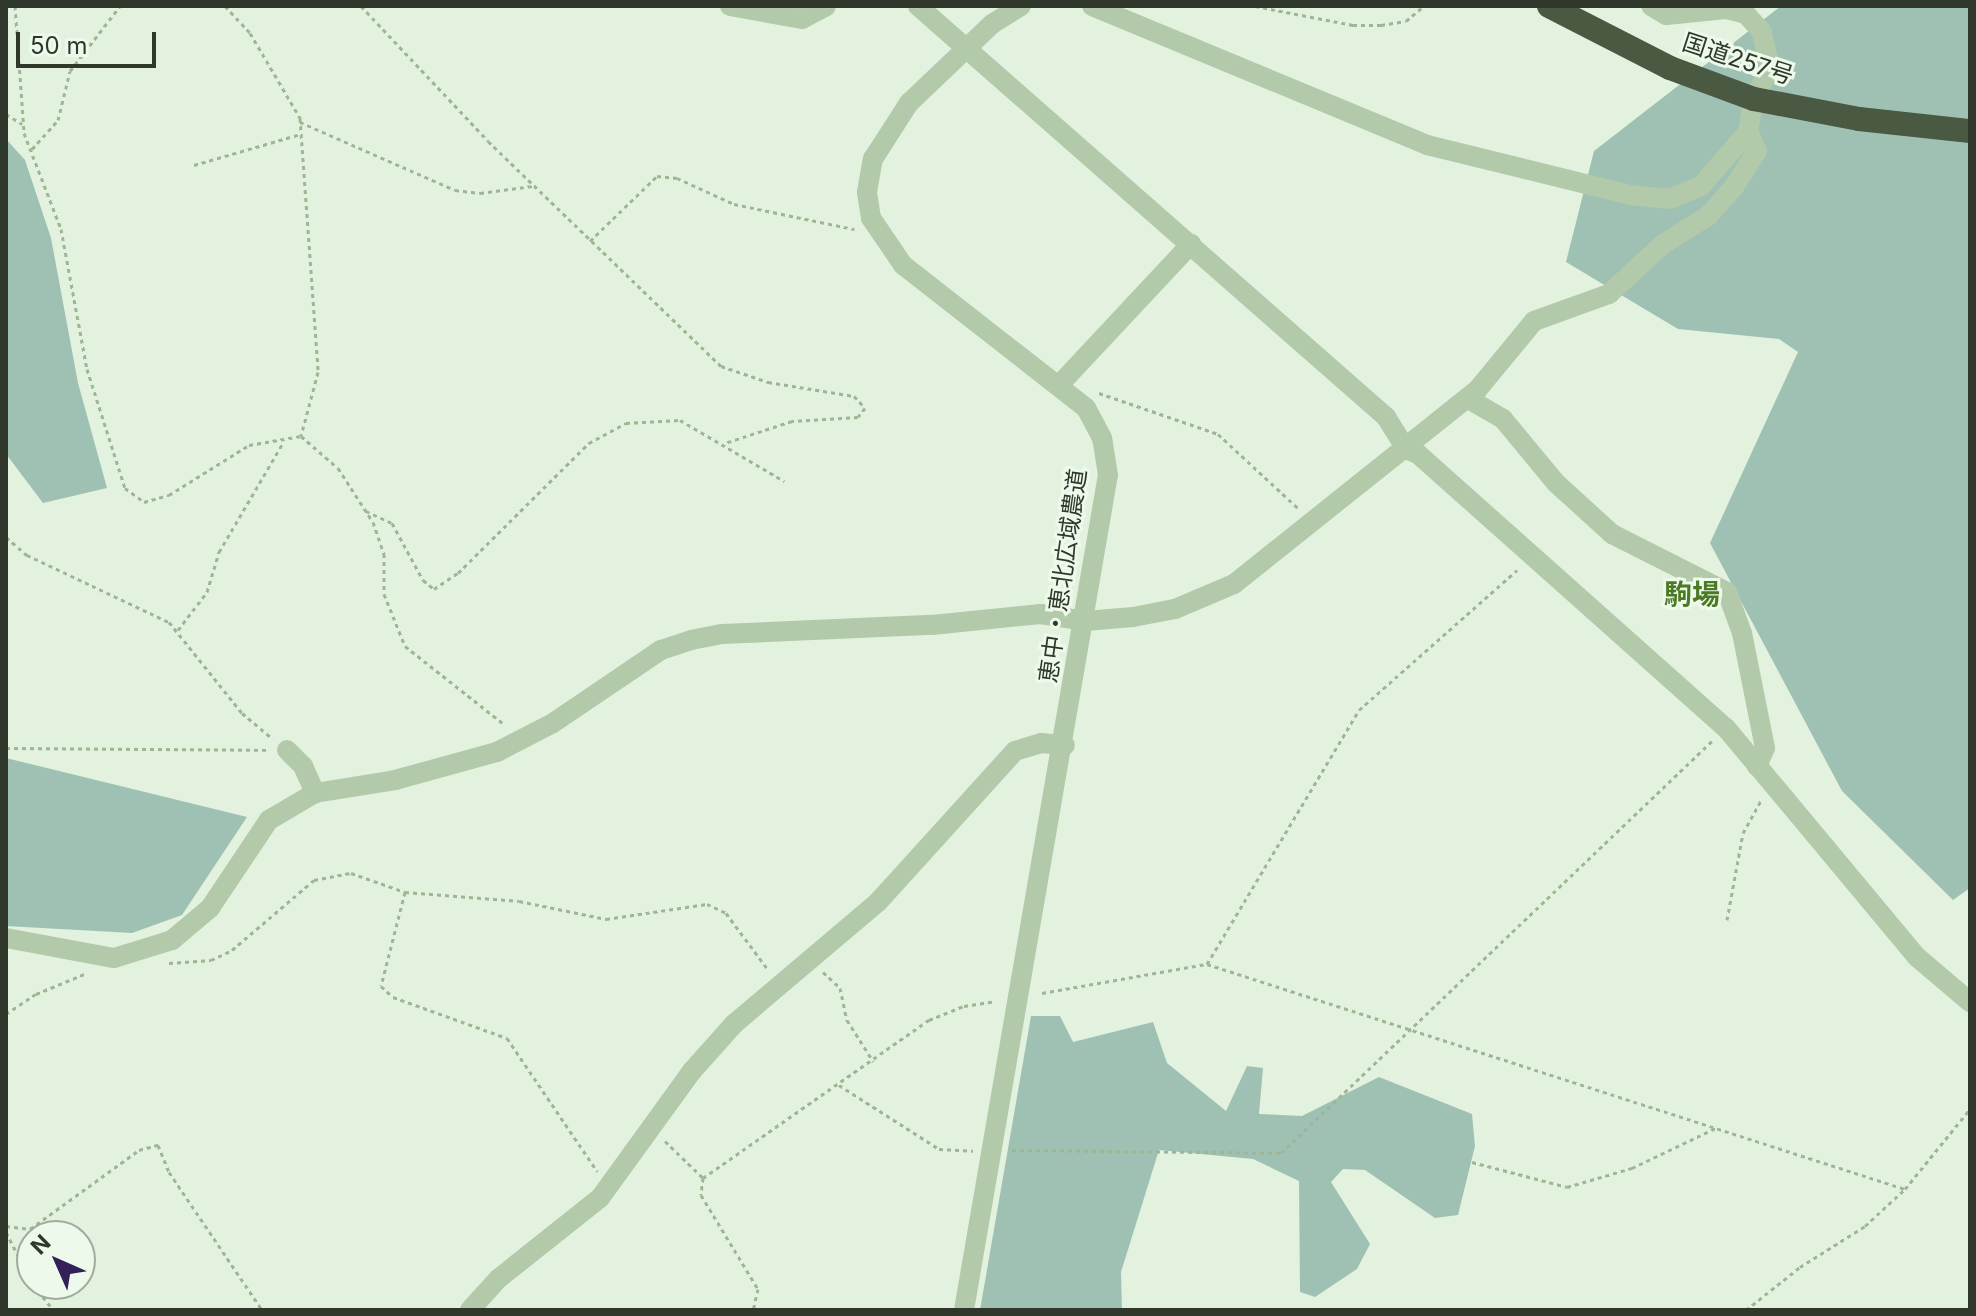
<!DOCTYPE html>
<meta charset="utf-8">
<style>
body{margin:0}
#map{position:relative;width:1976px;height:1316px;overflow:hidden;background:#e2f2de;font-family:Inter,"Noto Sans JP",sans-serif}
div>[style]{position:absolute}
.green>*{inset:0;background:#9ec1b4}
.path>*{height:3px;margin-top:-1.5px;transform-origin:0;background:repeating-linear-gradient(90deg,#9eb694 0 4px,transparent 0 8px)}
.minor>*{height:20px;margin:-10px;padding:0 10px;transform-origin:10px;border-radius:10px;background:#b2caaa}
.highway>*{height:24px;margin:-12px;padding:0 12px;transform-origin:12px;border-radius:12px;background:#4a5941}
span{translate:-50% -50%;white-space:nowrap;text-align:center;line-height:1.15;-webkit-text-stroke:6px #edfaeb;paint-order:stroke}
.street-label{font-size:24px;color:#2f382a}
.quarter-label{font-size:28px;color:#4c7923;font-weight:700}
.frame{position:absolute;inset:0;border:8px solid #2f382a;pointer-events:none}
.north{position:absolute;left:16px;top:1220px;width:80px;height:80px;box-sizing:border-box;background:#edfaeb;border:2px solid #a1ac9e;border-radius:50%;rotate:315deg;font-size:22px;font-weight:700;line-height:32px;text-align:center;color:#2f382a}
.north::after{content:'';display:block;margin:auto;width:28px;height:36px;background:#342059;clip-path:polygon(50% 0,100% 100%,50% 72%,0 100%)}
.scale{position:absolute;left:16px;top:32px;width:140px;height:36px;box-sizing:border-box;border:4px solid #2f382a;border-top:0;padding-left:10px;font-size:24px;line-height:28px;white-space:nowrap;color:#2f382a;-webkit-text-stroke:6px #edfaeb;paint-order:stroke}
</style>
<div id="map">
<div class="green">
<i style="clip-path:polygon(1781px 6px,1970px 6px,1970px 888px,1953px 900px,1842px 791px,1710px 543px,1798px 352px,1779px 339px,1678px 329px,1566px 262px,1594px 151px)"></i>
<i style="clip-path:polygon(6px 139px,25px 160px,51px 238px,78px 383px,107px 488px,43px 503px,6px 454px)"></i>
<i style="clip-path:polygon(6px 758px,247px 817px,182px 915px,132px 933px,6px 926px)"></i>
<i style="clip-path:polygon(1031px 1016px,1060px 1016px,1073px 1042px,1153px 1022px,1167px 1063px,1226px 1111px,1247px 1066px,1263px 1068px,1259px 1114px,1302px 1116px,1379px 1077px,1472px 1114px,1475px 1146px,1458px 1215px,1435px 1218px,1365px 1170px,1343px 1169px,1331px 1182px,1370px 1244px,1357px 1269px,1315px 1297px,1300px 1292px,1299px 1181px,1253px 1159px,1159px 1150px,1121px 1272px,1122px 1310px,980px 1310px)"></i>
</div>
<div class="path">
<i style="left:15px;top:6px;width:127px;rotate:85.9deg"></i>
<i style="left:24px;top:133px;width:103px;rotate:68.9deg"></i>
<i style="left:61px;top:229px;width:142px;rotate:79.5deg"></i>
<i style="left:87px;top:369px;width:125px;rotate:72.3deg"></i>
<i style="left:125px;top:488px;width:24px;rotate:36deg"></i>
<i style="left:144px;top:502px;width:26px;rotate:-16deg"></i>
<i style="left:169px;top:495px;width:94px;rotate:-32deg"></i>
<i style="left:249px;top:445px;width:53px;rotate:-9.8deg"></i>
<i style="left:301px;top:436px;width:49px;rotate:40.9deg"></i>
<i style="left:338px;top:468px;width:64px;rotate:57.1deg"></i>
<i style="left:373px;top:522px;width:34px;rotate:71deg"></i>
<i style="left:384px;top:554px;width:40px;rotate:90deg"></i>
<i style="left:384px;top:594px;width:56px;rotate:68deg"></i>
<i style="left:405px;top:646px;width:127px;rotate:38.3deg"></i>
<i style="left:225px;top:6px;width:37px;rotate:47deg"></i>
<i style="left:250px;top:33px;width:99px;rotate:59.5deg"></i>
<i style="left:300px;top:118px;width:255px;rotate:85.9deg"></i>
<i style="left:318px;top:372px;width:66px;rotate:104.9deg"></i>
<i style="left:361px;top:6px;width:185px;rotate:46.7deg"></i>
<i style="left:488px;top:141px;width:324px;rotate:44deg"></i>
<i style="left:721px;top:366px;width:50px;rotate:18.8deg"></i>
<i style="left:768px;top:382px;width:87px;rotate:9.2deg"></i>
<i style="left:854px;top:396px;width:16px;rotate:47deg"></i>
<i style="left:865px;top:408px;width:11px;rotate:128deg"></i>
<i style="left:858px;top:417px;width:66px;rotate:176.5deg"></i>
<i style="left:792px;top:421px;width:71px;rotate:161.8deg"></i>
<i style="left:1255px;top:6px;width:100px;rotate:11deg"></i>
<i style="left:1353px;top:25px;width:28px"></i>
<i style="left:1381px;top:25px;width:25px;rotate:-9deg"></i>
<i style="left:1406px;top:21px;width:23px;rotate:-40deg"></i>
<i style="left:6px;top:114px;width:19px;rotate:32deg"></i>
<i style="left:300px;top:122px;width:169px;rotate:23.7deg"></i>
<i style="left:455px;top:190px;width:25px;rotate:7deg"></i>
<i style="left:480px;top:193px;width:53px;rotate:-7.5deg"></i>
<i style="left:32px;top:149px;width:39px;rotate:-48deg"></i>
<i style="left:58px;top:120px;width:50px;rotate:-76.2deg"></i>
<i style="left:70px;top:71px;width:82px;rotate:-52.4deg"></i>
<i style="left:194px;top:165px;width:111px;rotate:-16.2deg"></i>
<i style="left:590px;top:241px;width:93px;rotate:-44.1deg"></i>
<i style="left:657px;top:176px;width:20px;rotate:6deg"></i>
<i style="left:677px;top:178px;width:63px;rotate:24.5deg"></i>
<i style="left:734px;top:204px;width:123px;rotate:11.8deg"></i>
<i style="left:1099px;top:393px;width:126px;rotate:19deg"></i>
<i style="left:1218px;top:434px;width:110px;rotate:42.8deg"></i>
<i style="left:366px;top:511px;width:29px;rotate:25deg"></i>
<i style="left:392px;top:523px;width:65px;rotate:61.5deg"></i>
<i style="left:423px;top:580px;width:14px;rotate:39deg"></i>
<i style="left:434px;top:589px;width:29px;rotate:-34deg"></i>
<i style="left:458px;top:573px;width:185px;rotate:-44.8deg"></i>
<i style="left:589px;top:443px;width:42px;rotate:-28.4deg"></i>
<i style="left:626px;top:423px;width:54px;rotate:-3.2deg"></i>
<i style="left:680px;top:420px;width:121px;rotate:30.4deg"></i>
<i style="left:6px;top:537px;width:28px;rotate:41deg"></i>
<i style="left:27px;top:555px;width:157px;rotate:25.3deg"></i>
<i style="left:169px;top:622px;width:117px;rotate:51.3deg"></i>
<i style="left:242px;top:713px;width:39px;rotate:40deg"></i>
<i style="left:178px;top:630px;width:48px;rotate:-52.7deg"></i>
<i style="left:207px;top:592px;width:42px;rotate:-73.3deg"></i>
<i style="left:219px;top:552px;width:126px;rotate:-59.6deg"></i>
<i style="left:6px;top:748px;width:261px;rotate:0.4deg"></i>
<i style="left:405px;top:892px;width:97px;rotate:104.3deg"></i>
<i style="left:381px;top:986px;width:16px;rotate:43deg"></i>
<i style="left:393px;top:997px;width:121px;rotate:19.8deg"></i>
<i style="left:507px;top:1038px;width:161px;rotate:55.9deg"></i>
<i style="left:1727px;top:920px;width:88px;rotate:-79.6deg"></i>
<i style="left:1743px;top:833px;width:39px;rotate:-61deg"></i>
<i style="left:169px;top:963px;width:42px;rotate:-4.1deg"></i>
<i style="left:211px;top:960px;width:23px;rotate:-25deg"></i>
<i style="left:232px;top:950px;width:108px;rotate:-40.5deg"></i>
<i style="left:314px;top:880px;width:38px;rotate:-11deg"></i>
<i style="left:351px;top:873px;width:57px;rotate:19.4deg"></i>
<i style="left:405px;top:892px;width:114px;rotate:4.5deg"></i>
<i style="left:519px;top:901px;width:89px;rotate:11.7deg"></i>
<i style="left:606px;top:919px;width:102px;rotate:-8.4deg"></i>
<i style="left:707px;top:904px;width:21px;rotate:25deg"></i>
<i style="left:726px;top:913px;width:72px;rotate:53.4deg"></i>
<i style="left:1207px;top:964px;width:296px;rotate:-59.1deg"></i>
<i style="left:1359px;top:710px;width:211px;rotate:-41.5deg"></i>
<i style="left:823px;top:972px;width:23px;rotate:43deg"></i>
<i style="left:840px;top:988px;width:33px;rotate:78deg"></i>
<i style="left:847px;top:1020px;width:49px;rotate:57.6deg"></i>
<i style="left:1042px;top:993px;width:168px;rotate:-10deg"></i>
<i style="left:1207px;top:964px;width:733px;rotate:17.87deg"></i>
<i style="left:6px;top:1014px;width:36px;rotate:-34deg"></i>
<i style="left:36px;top:994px;width:52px;rotate:-22.6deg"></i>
<i style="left:839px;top:1085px;width:119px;rotate:32.6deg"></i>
<i style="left:939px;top:1149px;width:34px;rotate:3deg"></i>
<i style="left:665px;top:1141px;width:53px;rotate:44.2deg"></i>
<i style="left:703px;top:1178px;width:276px;rotate:-35deg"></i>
<i style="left:929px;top:1020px;width:38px;rotate:-22deg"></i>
<i style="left:964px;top:1006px;width:31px;rotate:-9deg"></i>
<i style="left:1012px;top:1150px;width:269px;rotate:0.6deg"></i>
<i style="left:1281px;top:1153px;width:596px;rotate:-43.71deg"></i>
<i style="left:1472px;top:1162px;width:98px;rotate:14.7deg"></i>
<i style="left:1567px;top:1187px;width:68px;rotate:-16.3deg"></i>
<i style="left:1632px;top:1168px;width:93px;rotate:-25.5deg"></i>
<i style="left:703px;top:1178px;width:17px;rotate:97deg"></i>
<i style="left:701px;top:1195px;width:110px;rotate:58.8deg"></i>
<i style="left:758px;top:1289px;width:22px;rotate:103deg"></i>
<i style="left:6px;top:1226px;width:24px;rotate:7deg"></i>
<i style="left:30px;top:1229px;width:135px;rotate:-35.9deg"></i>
<i style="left:139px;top:1150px;width:20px;rotate:-15deg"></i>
<i style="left:158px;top:1145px;width:29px;rotate:68deg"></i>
<i style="left:169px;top:1172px;width:166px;rotate:56deg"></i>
<i style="left:6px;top:1232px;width:57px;rotate:63deg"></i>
<i style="left:33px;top:1284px;width:33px;rotate:52deg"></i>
<i style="left:1746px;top:1310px;width:69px;rotate:-38.5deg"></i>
<i style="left:1800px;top:1267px;width:77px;rotate:-32.2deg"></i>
<i style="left:1865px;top:1226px;width:54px;rotate:-42.8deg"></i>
<i style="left:1905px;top:1189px;width:103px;rotate:-50.9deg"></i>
</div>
<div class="minor">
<i style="left:730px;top:6px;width:73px;rotate:10.2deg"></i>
<i style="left:802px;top:19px;width:27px;rotate:-28deg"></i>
<i style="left:918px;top:6px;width:623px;rotate:41.29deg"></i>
<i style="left:1386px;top:417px;width:38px;rotate:58deg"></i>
<i style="left:1406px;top:449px;width:13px;rotate:23deg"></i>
<i style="left:1418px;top:454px;width:412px;rotate:41.7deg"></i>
<i style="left:1726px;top:728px;width:298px;rotate:50.2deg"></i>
<i style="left:1917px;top:957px;width:70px;rotate:40.3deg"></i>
<i style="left:1092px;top:6px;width:363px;rotate:22.5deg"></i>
<i style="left:1427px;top:145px;width:209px;rotate:13.8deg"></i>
<i style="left:1630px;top:195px;width:40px;rotate:5.7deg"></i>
<i style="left:1670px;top:199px;width:34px;rotate:-23deg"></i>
<i style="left:1701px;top:186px;width:72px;rotate:-49deg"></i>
<i style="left:1060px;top:384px;width:192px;rotate:-46.9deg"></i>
<i style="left:1467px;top:398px;width:42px;rotate:30.3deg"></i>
<i style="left:1503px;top:419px;width:83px;rotate:50.4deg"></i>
<i style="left:1556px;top:483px;width:76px;rotate:42.3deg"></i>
<i style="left:1612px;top:534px;width:129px;rotate:26.8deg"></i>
<i style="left:1727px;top:592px;width:44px;rotate:69.9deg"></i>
<i style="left:1742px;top:633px;width:117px;rotate:78.7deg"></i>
<i style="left:1765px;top:748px;width:20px;rotate:114deg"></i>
<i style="left:287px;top:750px;width:23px;rotate:45deg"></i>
<i style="left:303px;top:766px;width:30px;rotate:66deg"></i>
<i style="left:6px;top:938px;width:110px;rotate:10.5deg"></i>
<i style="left:114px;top:958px;width:61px;rotate:-17.2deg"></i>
<i style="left:172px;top:940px;width:50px;rotate:-40.1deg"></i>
<i style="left:210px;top:908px;width:106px;rotate:-56.2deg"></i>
<i style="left:269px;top:820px;width:53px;rotate:-30.4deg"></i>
<i style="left:315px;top:793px;width:81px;rotate:-9.2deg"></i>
<i style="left:395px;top:780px;width:106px;rotate:-15.4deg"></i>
<i style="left:497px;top:752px;width:63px;rotate:-27.4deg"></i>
<i style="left:553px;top:723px;width:130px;rotate:-34.1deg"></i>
<i style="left:661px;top:650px;width:32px;rotate:-18deg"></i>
<i style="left:691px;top:640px;width:32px;rotate:-11deg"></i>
<i style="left:722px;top:634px;width:210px;rotate:-2.5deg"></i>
<i style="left:932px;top:625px;width:109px;rotate:-5.8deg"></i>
<i style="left:1040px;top:614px;width:47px;rotate:8.7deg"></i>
<i style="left:1086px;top:621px;width:47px;rotate:-4.9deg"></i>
<i style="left:1133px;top:617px;width:43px;rotate:-10.8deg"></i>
<i style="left:1175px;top:609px;width:64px;rotate:-23deg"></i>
<i style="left:1234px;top:584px;width:312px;rotate:-38.6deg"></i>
<i style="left:1478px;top:389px;width:88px;rotate:-50.5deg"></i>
<i style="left:1534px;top:321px;width:80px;rotate:-19.8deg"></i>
<i style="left:1609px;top:294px;width:74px;rotate:-42.8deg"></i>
<i style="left:1663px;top:244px;width:53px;rotate:-31.9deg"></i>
<i style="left:1708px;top:216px;width:39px;rotate:-48deg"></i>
<i style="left:1734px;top:187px;width:43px;rotate:-57.4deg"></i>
<i style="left:1757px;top:151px;width:21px;rotate:-115deg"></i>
<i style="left:1748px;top:132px;width:34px;rotate:-80deg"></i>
<i style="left:1754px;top:99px;width:35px;rotate:-63deg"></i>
<i style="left:1770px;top:68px;width:37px;rotate:-103deg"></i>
<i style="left:1762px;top:32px;width:24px;rotate:-132deg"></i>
<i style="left:1746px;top:14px;width:21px;rotate:-166deg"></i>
<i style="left:1726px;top:9px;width:60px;rotate:174.3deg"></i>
<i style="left:1666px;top:15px;width:17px;rotate:-149deg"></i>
<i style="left:470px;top:1310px;width:42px;rotate:-47.9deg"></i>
<i style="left:498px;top:1279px;width:130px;rotate:-38.5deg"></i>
<i style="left:600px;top:1198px;width:157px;rotate:-54.1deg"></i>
<i style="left:692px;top:1071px;width:63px;rotate:-48.2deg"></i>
<i style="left:734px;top:1024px;width:189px;rotate:-40.3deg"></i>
<i style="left:878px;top:902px;width:204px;rotate:-47.8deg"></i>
<i style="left:1015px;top:751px;width:27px;rotate:-17deg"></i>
<i style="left:1041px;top:743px;width:24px;rotate:5deg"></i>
<i style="left:964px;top:1310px;width:847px;rotate:-80.22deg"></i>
<i style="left:1108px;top:475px;width:37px;rotate:-99deg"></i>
<i style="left:1102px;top:438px;width:34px;rotate:-118deg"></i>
<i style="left:1086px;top:408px;width:232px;rotate:-142deg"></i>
<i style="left:903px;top:265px;width:57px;rotate:-124.2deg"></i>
<i style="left:871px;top:218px;width:26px;rotate:-99deg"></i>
<i style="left:867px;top:192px;width:34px;rotate:-80deg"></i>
<i style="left:873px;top:159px;width:67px;rotate:-57.3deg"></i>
<i style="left:909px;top:103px;width:115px;rotate:-43.6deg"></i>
<i style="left:992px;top:24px;width:34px;rotate:-32deg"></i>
</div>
<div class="highway">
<i style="left:1549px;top:6px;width:136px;rotate:27.1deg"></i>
<i style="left:1670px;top:68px;width:90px;rotate:20.3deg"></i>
<i style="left:1754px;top:99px;width:107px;rotate:10.8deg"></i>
<i style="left:1859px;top:119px;width:112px;rotate:6.2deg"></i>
</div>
<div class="street-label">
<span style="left:1738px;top:59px;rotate:18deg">国道257号</span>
<span style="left:1063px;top:576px;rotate:-82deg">恵中・恵北広域農道</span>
</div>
<div class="quarter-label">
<span style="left:1692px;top:594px">駒場</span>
</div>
<div class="frame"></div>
<div class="north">N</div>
<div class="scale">50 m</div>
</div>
